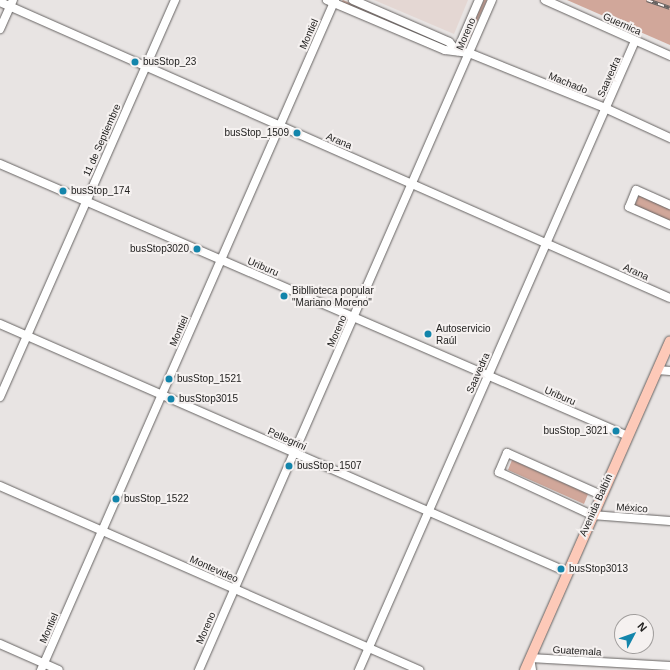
<!DOCTYPE html>
<meta charset="utf-8">
<style>
body{margin:0}
#map{position:relative;width:670px;height:670px;overflow:hidden;background:#e8e4e3;font-family:Arial,sans-serif}
div>[style]{position:absolute}
.built>*{inset:0;background:#e4d7d3}
.green>*{inset:0;background:#d1a79a}
.roads{filter:drop-shadow(0 0 1px #666362) drop-shadow(0 0 1px #666362)}
.minor>*{height:8px;margin:-4px;padding:0 4px;transform-origin:4px;border-radius:4px;background:#fff}
.major>*{height:10px;margin:-5px;padding:0 5px;transform-origin:5px;border-radius:5px;background:#fdc9b8}
.rail>*{height:3.5px;margin-top:-1.75px;transform-origin:0;background:repeating-linear-gradient(90deg,#f5f1f0 0 6px,#646261 0 12px);box-sizing:border-box;border-block:1px solid #646261}
.dots>*{width:11px;height:11px;translate:-50% -50%;box-sizing:border-box;border:2px solid #f5f1f0;border-radius:50%}
span{translate:-50% -50%;white-space:nowrap;text-align:center;line-height:1.15;-webkit-text-stroke:4px #f5f1f0;paint-order:stroke}
.street-label{font-size:10px;color:#232221}
.poi-label{font-size:10px;color:#232221}
.left{translate:0 -50%;text-align:left}
.right{translate:-100% -50%;text-align:right}
.north{position:absolute;left:614px;top:614px;width:40px;height:40px;box-sizing:border-box;background:#f5f1f0;border:1px solid #a19e9d;border-radius:50%;rotate:49deg;font-size:11px;font-weight:700;line-height:16px;text-align:center;color:#232221}
.north::after{content:'';display:block;margin:auto;width:14px;height:18px;background:#1385ab;clip-path:polygon(50% 0,100% 100%,50% 72%,0 100%)}
</style>
<div id="map">
<div class="built">
<i style="clip-path:polygon(374px 0,468px 0,454px 34px)"></i>
</div>
<div class="green">
<i style="clip-path:polygon(343px 0,448px 46px,447px 48px,341px 2px)"></i>
<i style="clip-path:polygon(484px 0,487px 0,467px 44px,465px 43px)"></i>
<i style="clip-path:polygon(567px 0,670px 0,670px 45px)"></i>
<i style="clip-path:polygon(639px 195px,670px 208px,670px 222px,634px 207px)"></i>
<i style="clip-path:polygon(512px 460px,588px 494px,584px 504px,508px 470px)"></i>
</div>
<div class="roads">
<div class="minor">
<i style="left:327px;top:0;width:128px;rotate:23deg"></i>
<i style="left:445px;top:50px;width:24px;rotate:7deg"></i>
<i style="left:469px;top:53px;width:147px;rotate:22deg"></i>
<i style="left:605px;top:108px;width:72px;rotate:24.8deg"></i>
<i style="left:353px;top:0;width:105px;rotate:23.6deg"></i>
<i style="left:449px;top:42px;width:12px;rotate:48deg"></i>
<i style="left:545px;top:0;width:137px;rotate:24.1deg"></i>
<i style="left:0;top:2px;width:732px;rotate:23.84deg"></i>
<i style="left:0;top:29px;width:32px;rotate:-66deg"></i>
<i style="left:457px;top:51px;width:56px;rotate:-66.7deg"></i>
<i style="left:0;top:164px;width:684px;rotate:23.42deg"></i>
<i style="left:670px;top:205px;width:37px;rotate:-156deg"></i>
<i style="left:636px;top:190px;width:18px;rotate:112deg"></i>
<i style="left:629px;top:207px;width:45px;rotate:23.7deg"></i>
<i style="left:0;top:324px;width:619px;rotate:23.62deg"></i>
<i style="left:657px;top:370px;width:13px;rotate:4deg"></i>
<i style="left:0;top:397px;width:434px;rotate:-66.2deg"></i>
<i style="left:0;top:486px;width:458px;rotate:23.7deg"></i>
<i style="left:601px;top:495px;width:103px;rotate:-155.9deg"></i>
<i style="left:507px;top:453px;width:21px;rotate:113deg"></i>
<i style="left:499px;top:472px;width:102px;rotate:24.8deg"></i>
<i style="left:592px;top:515px;width:78px;rotate:4.4deg"></i>
<i style="left:0;top:644px;width:64px;rotate:23.8deg"></i>
<i style="left:41px;top:670px;width:732px;rotate:-66.31deg"></i>
<i style="left:199px;top:670px;width:731px;rotate:-66.38deg"></i>
<i style="left:359px;top:670px;width:687px;rotate:-66.31deg"></i>
<i style="left:532px;top:670px;width:12px;rotate:-99deg"></i>
<i style="left:530px;top:658px;width:140px;rotate:3.3deg"></i>
</div>
<div class="major">
<i style="left:525px;top:670px;width:359px;rotate:-66.2deg"></i>
</div>
</div>
<div class="rail">
<i style="left:647px;top:0;width:24px;rotate:19deg"></i>
</div>
<div class="dots">
<i style="left:135px;top:62px;background:#1385ab"></i>
<i style="left:297px;top:133px;background:#1385ab"></i>
<i style="left:63px;top:191px;background:#1385ab"></i>
<i style="left:197px;top:249px;background:#1385ab"></i>
<i style="left:284px;top:296px;background:#1385ab"></i>
<i style="left:428px;top:334px;background:#1385ab"></i>
<i style="left:169px;top:379px;background:#1385ab"></i>
<i style="left:171px;top:399px;background:#1385ab"></i>
<i style="left:616px;top:431px;background:#1385ab"></i>
<i style="left:289px;top:466px;background:#1385ab"></i>
<i style="left:116px;top:499px;background:#1385ab"></i>
<i style="left:561px;top:569px;background:#1385ab"></i>
</div>
<div class="street-label">
<span style="left:622px;top:24px;rotate:24deg">Guernica</span>
<span style="left:309px;top:34px;rotate:-66deg">Montiel</span>
<span style="left:466px;top:34px;rotate:-67deg">Moreno</span>
<span style="left:609px;top:77px;rotate:-66deg">Saavedra</span>
<span style="left:568px;top:83px;rotate:22deg">Machado</span>
<span style="left:102px;top:140px;rotate:-66deg">11 de Septiembre</span>
<span style="left:339px;top:141px;rotate:23deg">Arana</span>
<span style="left:263px;top:267px;rotate:23deg">Uriburu</span>
<span style="left:636px;top:272px;rotate:24deg">Arana</span>
<span style="left:179px;top:331px;rotate:-66deg">Montiel</span>
<span style="left:337px;top:331px;rotate:-66deg">Moreno</span>
<span style="left:478px;top:373px;rotate:-66deg">Saavedra</span>
<span style="left:560px;top:396px;rotate:23deg">Uriburu</span>
<span style="left:287px;top:439px;rotate:24deg">Pellegrini</span>
<span style="left:596px;top:505px;rotate:-66deg">Avenida Balbín</span>
<span style="left:632px;top:508px;rotate:4deg">México</span>
<span style="left:214px;top:569px;rotate:24deg">Montevideo</span>
<span style="left:49px;top:628px;rotate:-66deg">Montiel</span>
<span style="left:206px;top:628px;rotate:-66deg">Moreno</span>
<span style="left:577px;top:651px;rotate:3deg">Guatemala</span>
</div>
<div class="poi-label">
<span class="left" style="left:143px;top:62px">busStop_23</span>
<span class="right" style="left:289px;top:133px">busStop_1509</span>
<span class="left" style="left:71px;top:191px">busStop_174</span>
<span class="right" style="left:189px;top:249px">busStop3020</span>
<span class="left" style="left:292px;top:296px">Bibllioteca popular<br>"Mariano Moreno"</span>
<span class="left" style="left:436px;top:334px">Autoservicio<br>Raúl</span>
<span class="left" style="left:177px;top:379px">busStop_1521</span>
<span class="left" style="left:179px;top:399px">busStop3015</span>
<span class="right" style="left:608px;top:431px">busStop_3021</span>
<span class="left" style="left:297px;top:466px">busStop_1507</span>
<span class="left" style="left:124px;top:499px">busStop_1522</span>
<span class="left" style="left:569px;top:569px">busStop3013</span>
</div>
<div class="north">N</div>
</div>
